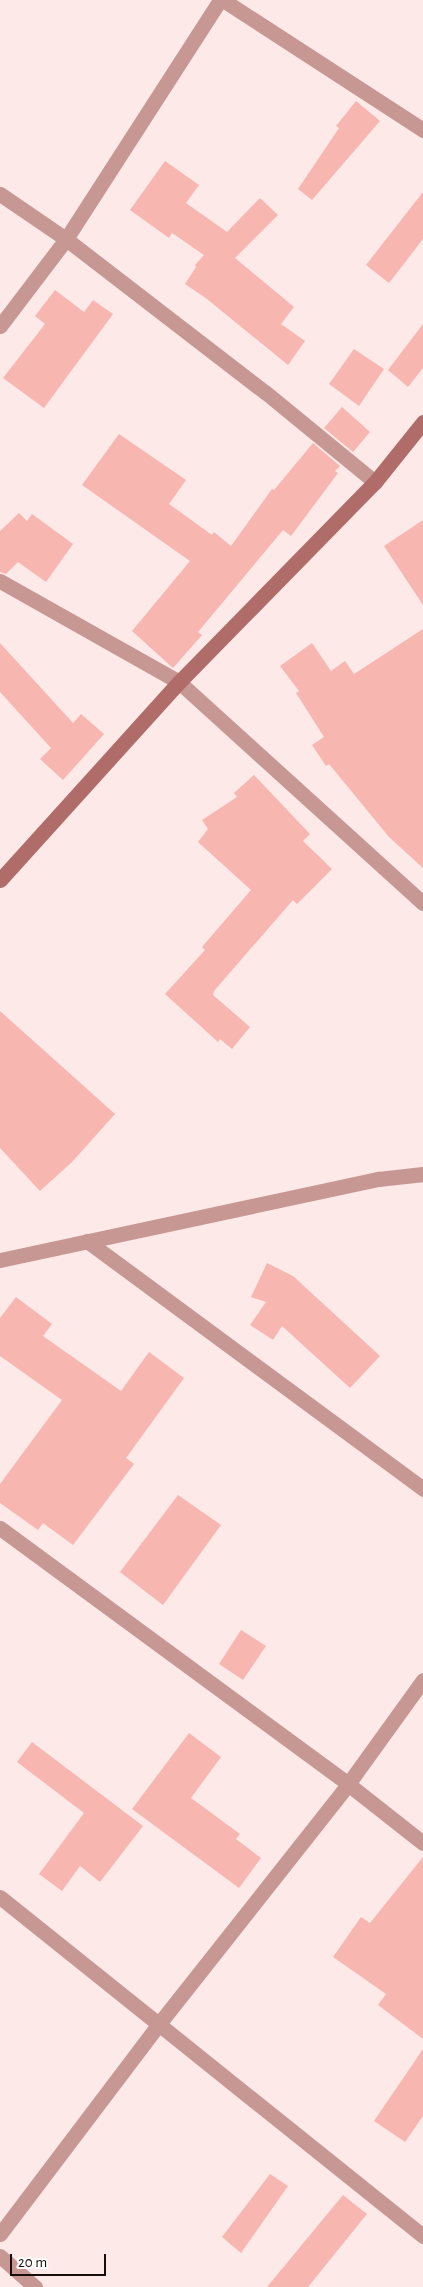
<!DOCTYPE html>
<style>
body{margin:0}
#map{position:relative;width:423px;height:2287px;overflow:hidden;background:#fde9e8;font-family:"Alegreya Sans",sans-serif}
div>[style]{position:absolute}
.building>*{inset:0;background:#f8b6b1}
.minor>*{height:15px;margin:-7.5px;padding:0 7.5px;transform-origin:7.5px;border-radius:7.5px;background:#c79794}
.tertiary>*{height:15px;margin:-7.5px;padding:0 7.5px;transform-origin:7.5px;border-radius:7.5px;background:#c79794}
.secondary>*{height:15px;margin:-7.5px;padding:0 7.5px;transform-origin:7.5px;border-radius:7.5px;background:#b06c68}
span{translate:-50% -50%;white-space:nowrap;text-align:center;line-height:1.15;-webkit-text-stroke:4px #fff;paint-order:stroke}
.scale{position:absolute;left:10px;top:2254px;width:96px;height:22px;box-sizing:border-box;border:2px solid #170d0c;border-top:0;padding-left:6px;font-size:15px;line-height:18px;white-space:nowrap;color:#170d0c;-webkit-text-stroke:4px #fff;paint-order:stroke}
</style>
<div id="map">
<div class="building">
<i style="clip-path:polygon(356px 101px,380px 121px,312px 200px,298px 189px,339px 128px,336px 126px)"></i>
<i style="clip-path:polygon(165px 161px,199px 185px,186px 203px,227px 232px,260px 198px,278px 215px,235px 258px,294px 307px,281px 324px,305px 341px,288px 365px,207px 299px,185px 284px,196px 267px,195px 265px,204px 255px,172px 233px,169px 238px,130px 210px)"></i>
<i style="clip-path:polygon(423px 192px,423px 239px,389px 283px,366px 265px)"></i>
<i style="clip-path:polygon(55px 290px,84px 312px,93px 300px,113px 314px,44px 408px,3px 378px,45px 324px,35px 316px)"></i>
<i style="clip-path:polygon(423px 324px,423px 368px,408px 387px,388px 370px)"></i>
<i style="clip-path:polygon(354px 349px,384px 369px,359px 406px,329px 384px)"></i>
<i style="clip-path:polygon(342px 407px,370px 432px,353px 452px,324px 428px)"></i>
<i style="clip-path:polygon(119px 434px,186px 480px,169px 504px,212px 535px,214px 532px,231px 546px,272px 489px,274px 490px,313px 443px,340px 466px,335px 471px,338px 473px,291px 536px,283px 530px,198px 632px,202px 635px,173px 668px,132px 631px,190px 561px,82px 485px)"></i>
<i style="clip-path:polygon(19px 513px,27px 521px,32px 514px,73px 544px,46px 582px,18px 562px,6px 574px,0 572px,0 531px)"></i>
<i style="clip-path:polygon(423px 520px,423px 605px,384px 546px)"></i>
<i style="clip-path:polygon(423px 629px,423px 868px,389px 837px,329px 764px,326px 766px,312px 745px,324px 737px,296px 693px,299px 691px,280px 666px,312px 643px,331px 671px,345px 661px,354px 674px)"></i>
<i style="clip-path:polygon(0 643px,73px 723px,81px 714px,104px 734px,63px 780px,40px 759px,51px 748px,0 692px)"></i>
<i style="clip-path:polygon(254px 775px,310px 834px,303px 841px,332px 869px,297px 904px,293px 900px,214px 991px,213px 995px,250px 1027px,232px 1049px,220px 1039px,218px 1042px,165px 994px,205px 950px,202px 947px,251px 890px,198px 842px,208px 829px,202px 820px,237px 797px,234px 793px)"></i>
<i style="clip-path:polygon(0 1011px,115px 1114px,72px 1162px,40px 1191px,0 1148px)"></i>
<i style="clip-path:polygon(267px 1263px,293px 1276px,380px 1356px,350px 1388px,282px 1326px,273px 1340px,250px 1325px,266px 1302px,251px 1297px)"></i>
<i style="clip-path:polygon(16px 1297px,52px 1324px,43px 1336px,121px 1391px,149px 1352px,184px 1378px,126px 1458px,134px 1464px,73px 1545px,43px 1523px,38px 1530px,0 1503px,0 1484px,62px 1400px,0 1356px,0 1318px)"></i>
<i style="clip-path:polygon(178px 1495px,221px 1525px,163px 1605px,120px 1572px)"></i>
<i style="clip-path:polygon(241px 1630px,266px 1646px,243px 1680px,219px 1664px)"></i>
<i style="clip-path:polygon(189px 1733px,221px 1757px,191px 1798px,240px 1834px,236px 1839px,261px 1858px,239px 1888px,132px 1809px)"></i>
<i style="clip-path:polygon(32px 1742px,143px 1826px,100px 1882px,80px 1866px,62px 1891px,39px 1874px,84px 1813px,17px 1762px)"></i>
<i style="clip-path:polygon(423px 1857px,423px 2039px,378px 2005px,386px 1994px,333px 1957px,361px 1917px,370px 1923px)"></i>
<i style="clip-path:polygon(423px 2049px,423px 2116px,405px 2142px,374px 2121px)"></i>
<i style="clip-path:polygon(270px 2174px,288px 2186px,241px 2253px,222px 2237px)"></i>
<i style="clip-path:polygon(343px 2195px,367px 2214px,308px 2287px,267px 2287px)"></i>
</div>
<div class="minor">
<i style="left:223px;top:0;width:239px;rotate:33deg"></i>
<i style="left:0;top:194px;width:80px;rotate:34.3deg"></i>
<i style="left:66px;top:239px;width:251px;rotate:37.6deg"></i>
<i style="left:265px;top:392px;width:142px;rotate:39.3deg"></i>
<i style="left:0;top:581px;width:206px;rotate:29.4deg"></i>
<i style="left:179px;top:682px;width:329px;rotate:42.2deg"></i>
<i style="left:87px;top:1241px;width:418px;rotate:36.4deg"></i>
<i style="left:0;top:1260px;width:387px;rotate:-12.1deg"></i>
<i style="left:378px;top:1179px;width:45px;rotate:-6.3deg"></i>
<i style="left:0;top:1528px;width:432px;rotate:36.3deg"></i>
<i style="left:348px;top:1784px;width:95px;rotate:38.2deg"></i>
<i style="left:0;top:1897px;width:542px;rotate:38.71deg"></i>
<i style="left:0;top:2234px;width:262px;rotate:-52.9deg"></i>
<i style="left:158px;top:2025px;width:307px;rotate:-51.7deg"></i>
<i style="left:348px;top:1784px;width:128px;rotate:-54.2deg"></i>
<i style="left:0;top:2256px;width:47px;rotate:41.5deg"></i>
</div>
<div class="tertiary">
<i style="left:0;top:326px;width:109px;rotate:-52.8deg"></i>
<i style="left:66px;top:239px;width:284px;rotate:-57.2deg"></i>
</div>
<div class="secondary">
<i style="left:0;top:880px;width:267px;rotate:-47.9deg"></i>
<i style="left:179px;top:682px;width:280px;rotate:-45.6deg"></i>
<i style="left:375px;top:482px;width:77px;rotate:-51.3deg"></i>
</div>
<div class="scale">20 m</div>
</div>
